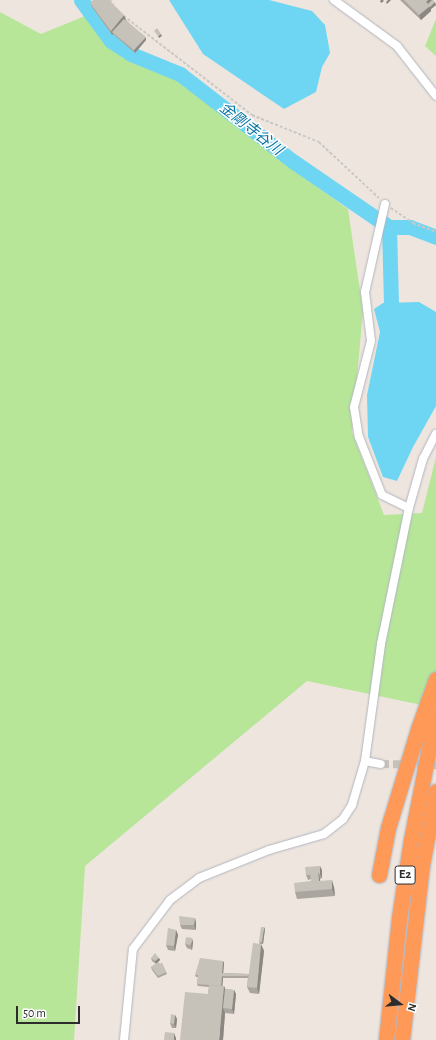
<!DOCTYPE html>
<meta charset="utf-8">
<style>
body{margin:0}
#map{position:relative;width:436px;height:1040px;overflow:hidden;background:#eee6de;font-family:"Alegreya Sans","Noto Sans JP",sans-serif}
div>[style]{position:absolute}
.green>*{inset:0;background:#b7e699}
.water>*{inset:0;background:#6ed6f3}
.river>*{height:15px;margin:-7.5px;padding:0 7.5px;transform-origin:7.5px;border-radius:7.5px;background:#6ed6f3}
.minor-tunnel>*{height:8px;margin-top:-4px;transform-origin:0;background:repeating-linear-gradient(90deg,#c7c1ba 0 8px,transparent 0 12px)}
.path>*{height:1.5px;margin-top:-0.75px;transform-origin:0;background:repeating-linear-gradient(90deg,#c8c8c8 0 3px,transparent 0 5px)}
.roads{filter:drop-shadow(0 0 1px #b2b5c0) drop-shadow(0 0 1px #b2b5c0)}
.minor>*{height:8px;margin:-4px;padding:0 4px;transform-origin:4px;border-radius:4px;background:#fff}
.motorway>*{height:15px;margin:-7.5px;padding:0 7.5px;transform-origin:7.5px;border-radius:7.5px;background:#ff9958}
.wall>*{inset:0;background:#aaa69f}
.shaded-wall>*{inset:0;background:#8b8782}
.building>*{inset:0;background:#c6c1b9}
span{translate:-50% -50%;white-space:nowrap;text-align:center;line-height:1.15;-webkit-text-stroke:3px #fff;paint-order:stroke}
.shield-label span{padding:1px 3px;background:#fff;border:1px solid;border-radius:3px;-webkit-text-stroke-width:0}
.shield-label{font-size:13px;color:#2c2c2c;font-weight:700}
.water-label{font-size:15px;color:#0875a4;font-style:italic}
.north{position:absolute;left:380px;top:984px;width:40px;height:40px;-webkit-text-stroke:3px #fff;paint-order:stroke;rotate:106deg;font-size:11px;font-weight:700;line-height:16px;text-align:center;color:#2c2c2c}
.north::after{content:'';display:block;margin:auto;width:14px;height:18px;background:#2c2c2c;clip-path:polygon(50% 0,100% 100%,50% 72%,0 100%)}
.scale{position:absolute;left:16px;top:1006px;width:64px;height:18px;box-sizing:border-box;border:2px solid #2c2c2c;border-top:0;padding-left:5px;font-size:12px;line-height:14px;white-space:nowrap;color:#2c2c2c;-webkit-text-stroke:3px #fff;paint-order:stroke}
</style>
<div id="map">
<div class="green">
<i style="clip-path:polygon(0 12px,41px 34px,85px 16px,122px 57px,180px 80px,296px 172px,348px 209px,363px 311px,352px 432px,384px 515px,422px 513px,436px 457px,436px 708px,307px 681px,85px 866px,74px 1040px,0 1040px)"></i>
<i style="clip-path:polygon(436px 19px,436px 56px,425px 46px)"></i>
</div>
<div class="water">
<i style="clip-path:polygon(169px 0,269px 0,312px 11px,325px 25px,330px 53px,322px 67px,316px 92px,284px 109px,203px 54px)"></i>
<i style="clip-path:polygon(419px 302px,436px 312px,436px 406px,413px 447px,397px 481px,383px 477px,368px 437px,367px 395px,380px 332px,374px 309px,383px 303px)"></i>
</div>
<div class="river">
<i style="left:81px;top:0;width:51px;rotate:53.8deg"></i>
<i style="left:111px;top:41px;width:24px;rotate:33deg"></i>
<i style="left:131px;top:54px;width:53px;rotate:22.2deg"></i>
<i style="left:180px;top:74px;width:144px;rotate:37.7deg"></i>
<i style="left:294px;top:162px;width:115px;rotate:34.4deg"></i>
<i style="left:389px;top:227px;width:21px"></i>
<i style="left:410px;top:227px;width:28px;rotate:21deg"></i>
<i style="left:389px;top:227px;width:76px;rotate:88.5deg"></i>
</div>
<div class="minor-tunnel">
<i style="left:381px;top:764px;width:55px;rotate:1deg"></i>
</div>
<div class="path">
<i style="left:110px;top:0;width:6px;rotate:51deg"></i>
<i style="left:124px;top:16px;width:162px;rotate:37.7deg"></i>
<i style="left:252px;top:115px;width:72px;rotate:21.9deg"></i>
<i style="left:319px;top:142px;width:82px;rotate:43deg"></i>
<i style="left:391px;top:208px;width:27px;rotate:34deg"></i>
<i style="left:413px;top:223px;width:25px;rotate:21deg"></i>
</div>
<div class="roads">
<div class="minor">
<i style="left:334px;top:0;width:78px;rotate:36.1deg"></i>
<i style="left:397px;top:46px;width:63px;rotate:52deg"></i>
<i style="left:385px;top:204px;width:90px;rotate:102.8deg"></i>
<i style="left:365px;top:292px;width:49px;rotate:83deg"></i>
<i style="left:371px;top:341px;width:68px;rotate:104.4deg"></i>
<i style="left:354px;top:407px;width:30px;rotate:81deg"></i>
<i style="left:359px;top:437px;width:62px;rotate:68.4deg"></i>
<i style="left:382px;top:495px;width:30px;rotate:26deg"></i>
<i style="left:365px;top:761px;width:16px;rotate:11deg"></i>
<i style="left:124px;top:1040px;width:91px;rotate:-84.4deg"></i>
<i style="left:133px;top:949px;width:61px;rotate:-52.9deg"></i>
<i style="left:170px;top:900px;width:36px;rotate:-37deg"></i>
<i style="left:199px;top:878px;width:75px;rotate:-21.8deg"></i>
<i style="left:269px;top:850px;width:57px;rotate:-16.2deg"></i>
<i style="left:324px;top:834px;width:24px;rotate:-38deg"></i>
<i style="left:343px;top:819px;width:17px;rotate:-57deg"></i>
<i style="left:352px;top:805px;width:46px;rotate:-73.5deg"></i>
<i style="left:365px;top:761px;width:118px;rotate:-82.2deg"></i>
<i style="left:381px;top:644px;width:139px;rotate:-78.4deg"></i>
<i style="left:409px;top:508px;width:51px;rotate:-74.1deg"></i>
<i style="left:423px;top:459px;width:28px;rotate:-63deg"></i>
</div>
<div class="motorway">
<i style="left:379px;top:875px;width:48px;rotate:-79.2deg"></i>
<i style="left:388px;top:828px;width:103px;rotate:-73.1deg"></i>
<i style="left:418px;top:729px;width:53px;rotate:-70.2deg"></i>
<i style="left:386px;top:1040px;width:123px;rotate:-83.9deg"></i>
<i style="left:399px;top:918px;width:79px;rotate:-81.3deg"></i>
<i style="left:411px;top:840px;width:130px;rotate:-78.9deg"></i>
<i style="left:402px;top:1040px;width:176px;rotate:-83.5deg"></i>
<i style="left:422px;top:865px;width:75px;rotate:-79.3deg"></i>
</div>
</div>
<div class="wall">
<i style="clip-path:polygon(400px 0,433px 0,436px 5px,431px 9px,431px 11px,421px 20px)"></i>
<i style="clip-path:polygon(90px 3px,126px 20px,146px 40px,135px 53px,113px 34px,112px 35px,92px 7px)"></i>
<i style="clip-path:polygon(322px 870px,322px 878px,320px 879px,320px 881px,334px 887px,335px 896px,297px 899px,295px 892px,311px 881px,311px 879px,308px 880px,306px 875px)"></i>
<i style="clip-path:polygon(195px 918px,196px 923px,196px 930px,182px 929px,180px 925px)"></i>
<i style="clip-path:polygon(265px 929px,263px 944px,261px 944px,264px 951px,259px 994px,250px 993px,247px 987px,248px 978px,223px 978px,222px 986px,224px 986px,225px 989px,234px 990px,236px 994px,234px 1014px,225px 1013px,223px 1040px,208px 994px,209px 987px,198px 986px,197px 984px,198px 977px,196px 977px,195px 975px,223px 961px,224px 963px,223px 973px,249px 974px,260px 944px,259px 942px)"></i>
<i style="clip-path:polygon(176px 930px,178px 935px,175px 951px,168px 950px,166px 945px)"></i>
<i style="clip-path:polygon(193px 942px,192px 950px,187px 948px,185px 944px)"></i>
<i style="clip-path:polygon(151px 958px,159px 958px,160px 960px,158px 962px,160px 964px,162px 963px,167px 974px,158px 978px,152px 970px,151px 967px,156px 964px,152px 961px)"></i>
<i style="clip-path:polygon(175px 1015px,177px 1019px,176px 1028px,172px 1028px,170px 1023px)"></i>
</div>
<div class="shaded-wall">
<i style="clip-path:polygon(381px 0,383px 0,384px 1px,381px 3px,380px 1px)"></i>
<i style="clip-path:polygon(388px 0,391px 0,387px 4px,386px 2px)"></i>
<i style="clip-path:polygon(428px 0,433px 0,428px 6px,426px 2px)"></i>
<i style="clip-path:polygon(435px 2px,436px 5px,431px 9px,431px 11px,421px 20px,419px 15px,430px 6px)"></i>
<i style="clip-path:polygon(124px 15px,126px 20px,114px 33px,112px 32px,113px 34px,112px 35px,111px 31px)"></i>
<i style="clip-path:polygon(161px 34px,162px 36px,159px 38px,158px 36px)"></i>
<i style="clip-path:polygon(146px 37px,146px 40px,135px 53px,134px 50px)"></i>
<i style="clip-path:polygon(320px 866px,322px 870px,322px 878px,320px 874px)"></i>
<i style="clip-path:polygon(318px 872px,320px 879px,321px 888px,319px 881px)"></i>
<i style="clip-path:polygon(332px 880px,334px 887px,335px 896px,332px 889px)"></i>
<i style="clip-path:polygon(195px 918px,196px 923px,196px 930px,194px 925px)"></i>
<i style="clip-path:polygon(264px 927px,265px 929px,263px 944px,262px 942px)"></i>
<i style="clip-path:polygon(176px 930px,178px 935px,175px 951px,174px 946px)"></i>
<i style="clip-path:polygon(192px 938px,193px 942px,192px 950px,191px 945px)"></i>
<i style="clip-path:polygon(261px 944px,264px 951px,259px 994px,257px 988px)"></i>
<i style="clip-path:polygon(159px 958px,160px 960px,156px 964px,155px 961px)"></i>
<i style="clip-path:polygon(223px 961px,224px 963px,223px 976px,222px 973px)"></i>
<i style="clip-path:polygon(222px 976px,223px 978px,222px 991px,221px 989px)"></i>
<i style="clip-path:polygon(224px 986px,227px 993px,223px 1008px,225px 1013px,223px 1040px,219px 1040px)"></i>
<i style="clip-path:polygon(234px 990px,236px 994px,234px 1014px,232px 1009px)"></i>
<i style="clip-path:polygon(175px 1015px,177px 1019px,176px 1028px,174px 1024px)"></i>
<i style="clip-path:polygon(174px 1033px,176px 1038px,176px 1040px,174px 1040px)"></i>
</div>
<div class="building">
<i style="clip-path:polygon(93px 0,109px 0,124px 15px,111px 31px,90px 3px)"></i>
<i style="clip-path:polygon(404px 0,428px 0,426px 2px,430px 6px,419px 15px)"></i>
<i style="clip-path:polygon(432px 0,433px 0,435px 2px,430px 7px,428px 4px)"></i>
<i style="clip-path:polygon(124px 19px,146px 37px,134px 50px,112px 32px)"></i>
<i style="clip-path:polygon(157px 28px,161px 34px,158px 36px,154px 31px)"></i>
<i style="clip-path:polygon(320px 866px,320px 874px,319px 874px,318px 872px,310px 872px,310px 875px,306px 875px,305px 867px)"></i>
<i style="clip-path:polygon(310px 872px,318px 872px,319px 881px,332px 880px,332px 889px,295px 892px,294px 883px,311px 881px)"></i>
<i style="clip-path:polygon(179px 916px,195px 918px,194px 925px,180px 925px)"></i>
<i style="clip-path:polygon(261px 927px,264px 927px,262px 942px,259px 942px)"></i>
<i style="clip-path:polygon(168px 928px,176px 930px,174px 946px,166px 945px)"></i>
<i style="clip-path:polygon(186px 937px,192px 938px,191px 945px,185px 944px)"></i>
<i style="clip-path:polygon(253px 943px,261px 944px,257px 988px,247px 987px)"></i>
<i style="clip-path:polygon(155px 953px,159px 958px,155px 961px,151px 958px)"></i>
<i style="clip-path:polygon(200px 958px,223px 961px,222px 973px,249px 974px,248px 976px,222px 976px,221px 986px,197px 984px,198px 975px,195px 975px)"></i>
<i style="clip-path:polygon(158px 962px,160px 964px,162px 963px,166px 972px,158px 976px,151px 967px)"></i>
<i style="clip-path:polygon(209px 985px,224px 986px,219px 1040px,180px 1040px,185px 992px,208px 994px)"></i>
<i style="clip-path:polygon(225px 989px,234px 990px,232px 1009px,223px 1008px)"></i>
<i style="clip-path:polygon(171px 1014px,175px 1015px,174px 1024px,170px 1023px)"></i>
<i style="clip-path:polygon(165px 1032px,174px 1033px,174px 1040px,164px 1040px)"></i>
</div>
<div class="shield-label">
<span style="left:405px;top:875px">E2</span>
</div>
<div class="water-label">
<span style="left:251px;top:129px;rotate:38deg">金剛寺谷川</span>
</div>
<div class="north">N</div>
<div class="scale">50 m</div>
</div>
